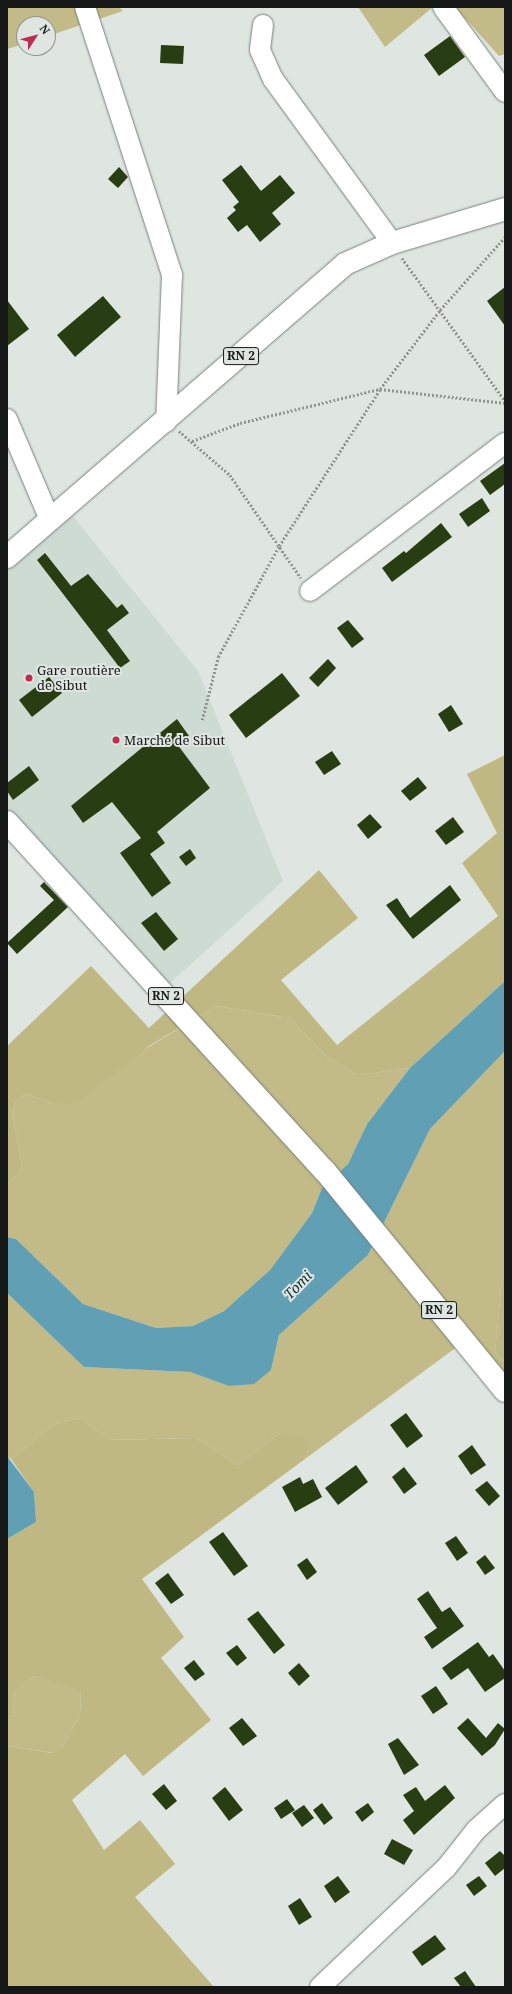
<!DOCTYPE html>
<meta charset="utf-8">
<style>
body{margin:0}
#map{position:relative;width:512px;height:1994px;overflow:hidden;background:#dfe6e2;font-family:"Noto Serif",serif}
div>[style]{position:absolute}
.built>*{inset:0;background:#cddbd3}
.green>*{inset:0;background:#c2bb87}
.forest>*{inset:0;background:#bfb882}
.water>*{inset:0;background:#609fb4}
.building>*{inset:0;background:#283d12}
.path>*{height:2.5px;margin-top:-1.25px;transform-origin:0;background:repeating-linear-gradient(90deg,#909592 0 2px,transparent 0 4px)}
.roads{filter:drop-shadow(0 0 1px #7a807d) drop-shadow(0 0 1px #7a807d)}
.minor>*{height:20px;margin:-10px;padding:0 10px;transform-origin:10px;border-radius:10px;background:#fff}
.major>*{height:22px;margin:-11px;padding:0 11px;transform-origin:11px;border-radius:11px;background:#fff}
.dots>*{width:11px;height:11px;translate:-50% -50%;box-sizing:border-box;border:2px solid #dfe6e2;border-radius:50%}
span{translate:-50% -50%;white-space:nowrap;text-align:center;line-height:1.15;-webkit-text-stroke:4px #dfe6e2;paint-order:stroke}
.shield-label span{padding:1px 3px;background:#dfe6e2;border:1px solid;border-radius:3px;-webkit-text-stroke-width:0}
.shield-label{font-size:12px;color:#161817;font-weight:700}
.poi-label{font-size:13px;color:#161817}
.left{translate:0 -50%;text-align:left}
.water-label{font-size:14px;color:#103039;font-style:italic}
.frame{position:absolute;inset:0;border:8px solid #161817;pointer-events:none}
.north{position:absolute;left:16px;top:16px;width:40px;height:40px;box-sizing:border-box;background:#dfe6e2;border:1px solid #8f9491;border-radius:50%;rotate:54deg;font-size:11px;font-weight:700;line-height:16px;text-align:center;color:#161817}
.north::after{content:'';display:block;margin:auto;width:14px;height:18px;background:#be2d50;clip-path:polygon(50% 0,100% 100%,50% 72%,0 100%)}
</style>
<div id="map">
<div class="built">
<i style="clip-path:polygon(72px 515px,198px 671px,283px 881px,168px 985px,7px 809px,7px 568px)"></i>
</div>
<div class="green">
<i style="clip-path:polygon(7px 7px,119px 7px,123px 11px,48px 36px,48px 24px,24px 24px,24px 44px,7px 49px)"></i>
<i style="clip-path:polygon(358px 7px,433px 7px,385px 47px)"></i>
<i style="clip-path:polygon(455px 7px,505px 7px,505px 54px,499px 56px)"></i>
<i style="clip-path:polygon(216px 1006px,290px 1018px,325px 1055px,357px 1075px,410px 1068px,367px 1124px,348px 1164px,322px 1188px,312px 1213px,270px 1270px,224px 1311px,193px 1326px,156px 1328px,83px 1304px,16px 1239px,7px 1237px,7px 1183px,18px 1175px,22px 1164px,12px 1113px,16px 1101px,26px 1094px,55px 1104px)"></i>
<i style="clip-path:polygon(505px 1051px,505px 1277px,502px 1279px,495px 1352px,505px 1363px,505px 1375px,473px 1335px,305px 1459px,308px 1450px,280px 1433px,238px 1465px,196px 1438px,109px 1440px,79px 1418px,55px 1424px,11px 1459px,7px 1456px,7px 1293px,84px 1367px,190px 1372px,229px 1386px,271px 1370px,279px 1335px,368px 1255px,430px 1129px)"></i>
<i style="clip-path:polygon(33px 1676px,81px 1690px,80px 1715px,63px 1746px,53px 1753px,7px 1746px,7px 1718px,12px 1715px,15px 1691px)"></i>
</div>
<div class="forest">
<i style="clip-path:polygon(505px 755px,505px 981px,410px 1068px,357px 1075px,325px 1055px,290px 1018px,216px 1006px,149px 1046px,80px 1101px,55px 1104px,26px 1094px,16px 1101px,12px 1113px,22px 1164px,18px 1175px,7px 1183px,7px 1046px,91px 966px,149px 1028px,319px 870px,358px 918px,281px 980px,337px 1045px,498px 916px,462px 863px,497px 833px,467px 774px)"></i>
<i style="clip-path:polygon(505px 1277px,505px 1363px,495px 1352px,502px 1279px)"></i>
<i style="clip-path:polygon(79px 1418px,109px 1440px,196px 1438px,238px 1465px,280px 1433px,304px 1437px,308px 1450px,305px 1459px,142px 1579px,184px 1637px,161px 1658px,211px 1720px,143px 1776px,125px 1754px,72px 1800px,104px 1850px,140px 1820px,175px 1864px,135px 1897px,214px 1987px,7px 1987px,7px 1746px,52px 1753px,63px 1746px,80px 1715px,81px 1691px,33px 1676px,15px 1691px,12px 1715px,7px 1718px,7px 1539px,36px 1522px,34px 1492px,11px 1459px,55px 1424px)"></i>
</div>
<div class="water">
<i style="clip-path:polygon(505px 981px,505px 1051px,430px 1129px,368px 1255px,279px 1335px,271px 1370px,254px 1384px,229px 1386px,190px 1372px,84px 1367px,7px 1293px,7px 1237px,16px 1239px,83px 1304px,156px 1328px,193px 1326px,224px 1311px,270px 1270px,312px 1213px,322px 1188px,348px 1164px,367px 1124px,410px 1068px)"></i>
<i style="clip-path:polygon(7px 1456px,34px 1492px,36px 1522px,7px 1539px)"></i>
</div>
<div class="building">
<i style="clip-path:polygon(450px 36px,465px 57px,439px 76px,424px 55px)"></i>
<i style="clip-path:polygon(161px 45px,184px 46px,183px 64px,160px 63px)"></i>
<i style="clip-path:polygon(241px 165px,261px 191px,280px 175px,295px 193px,272px 213px,281px 224px,260px 242px,247px 225px,238px 232px,227px 218px,236px 210px,233px 207px,239px 202px,222px 180px)"></i>
<i style="clip-path:polygon(119px 167px,128px 177px,118px 188px,108px 179px)"></i>
<i style="clip-path:polygon(505px 287px,505px 326px,487px 301px)"></i>
<i style="clip-path:polygon(103px 296px,121px 317px,75px 357px,57px 335px)"></i>
<i style="clip-path:polygon(7px 300px,29px 329px,7px 346px)"></i>
<i style="clip-path:polygon(505px 463px,505px 484px,490px 495px,480px 481px)"></i>
<i style="clip-path:polygon(482px 498px,490px 511px,468px 527px,459px 514px)"></i>
<i style="clip-path:polygon(441px 523px,452px 537px,392px 582px,382px 568px,404px 551px,406px 553px)"></i>
<i style="clip-path:polygon(45px 553px,71px 586px,88px 574px,117px 608px,122px 604px,129px 613px,107px 630px,130px 661px,120px 668px,37px 560px)"></i>
<i style="clip-path:polygon(348px 620px,364px 639px,352px 648px,337px 628px)"></i>
<i style="clip-path:polygon(328px 659px,336px 668px,318px 687px,309px 678px)"></i>
<i style="clip-path:polygon(282px 673px,300px 696px,246px 738px,229px 715px)"></i>
<i style="clip-path:polygon(49px 677px,62px 693px,32px 717px,19px 700px)"></i>
<i style="clip-path:polygon(451px 705px,463px 724px,449px 732px,438px 714px)"></i>
<i style="clip-path:polygon(177px 719px,189px 736px,177px 744px,210px 788px,157px 832px,165px 843px,150px 854px,171px 883px,152px 897px,120px 853px,141px 838px,112px 802px,83px 823px,71px 806px)"></i>
<i style="clip-path:polygon(332px 751px,341px 764px,324px 775px,315px 762px)"></i>
<i style="clip-path:polygon(29px 766px,39px 780px,13px 800px,7px 791px,7px 783px)"></i>
<i style="clip-path:polygon(418px 777px,427px 788px,410px 801px,401px 791px)"></i>
<i style="clip-path:polygon(370px 814px,382px 827px,368px 839px,357px 825px)"></i>
<i style="clip-path:polygon(453px 817px,464px 832px,446px 845px,435px 831px)"></i>
<i style="clip-path:polygon(190px 849px,196px 858px,186px 866px,179px 857px)"></i>
<i style="clip-path:polygon(44px 882px,68px 907px,17px 954px,7px 943px,54px 900px,40px 886px)"></i>
<i style="clip-path:polygon(450px 885px,461px 900px,413px 939px,386px 905px,397px 898px,410px 918px)"></i>
<i style="clip-path:polygon(156px 912px,178px 939px,164px 951px,141px 923px)"></i>
<i style="clip-path:polygon(406px 1413px,423px 1436px,407px 1448px,390px 1425px)"></i>
<i style="clip-path:polygon(472px 1445px,486px 1465px,471px 1475px,458px 1456px)"></i>
<i style="clip-path:polygon(356px 1465px,368px 1482px,338px 1505px,325px 1488px)"></i>
<i style="clip-path:polygon(404px 1467px,417px 1484px,404px 1494px,392px 1477px)"></i>
<i style="clip-path:polygon(300px 1477px,303px 1484px,313px 1479px,322px 1497px,295px 1512px,282px 1487px)"></i>
<i style="clip-path:polygon(487px 1481px,500px 1496px,489px 1506px,475px 1490px)"></i>
<i style="clip-path:polygon(223px 1532px,248px 1566px,234px 1576px,209px 1542px)"></i>
<i style="clip-path:polygon(456px 1536px,468px 1553px,457px 1561px,445px 1543px)"></i>
<i style="clip-path:polygon(485px 1555px,495px 1568px,485px 1575px,476px 1562px)"></i>
<i style="clip-path:polygon(307px 1558px,317px 1572px,307px 1580px,297px 1565px)"></i>
<i style="clip-path:polygon(168px 1573px,184px 1595px,171px 1604px,155px 1583px)"></i>
<i style="clip-path:polygon(428px 1591px,442px 1612px,450px 1607px,464px 1626px,432px 1649px,424px 1637px,437px 1628px,417px 1599px)"></i>
<i style="clip-path:polygon(258px 1611px,285px 1645px,274px 1654px,247px 1619px)"></i>
<i style="clip-path:polygon(478px 1642px,489px 1657px,493px 1654px,505px 1671px,505px 1678px,485px 1692px,468px 1668px,451px 1680px,442px 1668px)"></i>
<i style="clip-path:polygon(237px 1645px,247px 1658px,237px 1666px,226px 1653px)"></i>
<i style="clip-path:polygon(194px 1660px,205px 1674px,195px 1681px,184px 1668px)"></i>
<i style="clip-path:polygon(299px 1663px,310px 1676px,299px 1686px,288px 1673px)"></i>
<i style="clip-path:polygon(436px 1686px,448px 1704px,433px 1714px,421px 1696px)"></i>
<i style="clip-path:polygon(242px 1718px,257px 1736px,243px 1746px,229px 1728px)"></i>
<i style="clip-path:polygon(468px 1718px,486px 1738px,498px 1723px,505px 1729px,495px 1745px,482px 1756px,457px 1728px)"></i>
<i style="clip-path:polygon(398px 1738px,419px 1765px,404px 1775px,388px 1744px)"></i>
<i style="clip-path:polygon(164px 1784px,177px 1801px,166px 1810px,152px 1794px)"></i>
<i style="clip-path:polygon(445px 1785px,455px 1798px,414px 1835px,403px 1820px,414px 1811px,403px 1795px,416px 1787px,425px 1801px)"></i>
<i style="clip-path:polygon(225px 1787px,243px 1810px,229px 1821px,212px 1798px)"></i>
<i style="clip-path:polygon(287px 1799px,295px 1810px,281px 1819px,274px 1808px)"></i>
<i style="clip-path:polygon(322px 1803px,333px 1818px,324px 1825px,313px 1810px)"></i>
<i style="clip-path:polygon(368px 1803px,374px 1812px,362px 1822px,355px 1812px)"></i>
<i style="clip-path:polygon(304px 1805px,314px 1818px,302px 1827px,292px 1813px)"></i>
<i style="clip-path:polygon(392px 1839px,413px 1850px,404px 1865px,384px 1854px)"></i>
<i style="clip-path:polygon(500px 1851px,505px 1856px,505px 1868px,495px 1876px,485px 1863px)"></i>
<i style="clip-path:polygon(338px 1876px,350px 1892px,335px 1903px,324px 1886px)"></i>
<i style="clip-path:polygon(479px 1876px,487px 1886px,474px 1896px,466px 1885px)"></i>
<i style="clip-path:polygon(300px 1898px,312px 1917px,299px 1925px,288px 1906px)"></i>
<i style="clip-path:polygon(435px 1935px,446px 1949px,422px 1966px,412px 1952px)"></i>
<i style="clip-path:polygon(465px 1971px,476px 1987px,461px 1987px,454px 1978px)"></i>
</div>
<div class="path">
<i style="left:402px;top:258px;width:176px;rotate:54.2deg"></i>
<i style="left:179px;top:431px;width:67px;rotate:40.8deg"></i>
<i style="left:230px;top:475px;width:125px;rotate:55.4deg"></i>
<i style="left:192px;top:441px;width:51px;rotate:-20.6deg"></i>
<i style="left:240px;top:423px;width:144px;rotate:-13.7deg"></i>
<i style="left:380px;top:389px;width:126px;rotate:6.4deg"></i>
<i style="left:202px;top:720px;width:65px;rotate:-75.7deg"></i>
<i style="left:218px;top:657px;width:127px;rotate:-61.2deg"></i>
<i style="left:279px;top:546px;width:187px;rotate:-57.2deg"></i>
<i style="left:380px;top:389px;width:99px;rotate:-52.8deg"></i>
<i style="left:440px;top:310px;width:98px;rotate:-48.3deg"></i>
</div>
<div class="roads">
<div class="minor">
<i style="left:85px;top:7px;width:282px;rotate:72deg"></i>
<i style="left:172px;top:275px;width:147px;rotate:92.3deg"></i>
<i style="left:443px;top:7px;width:105px;rotate:53.9deg"></i>
<i style="left:263px;top:25px;width:25px;rotate:97deg"></i>
<i style="left:260px;top:50px;width:32px;rotate:66deg"></i>
<i style="left:273px;top:79px;width:203px;rotate:54deg"></i>
<i style="left:7px;top:419px;width:110px;rotate:66.9deg"></i>
<i style="left:310px;top:591px;width:245px;rotate:-37.2deg"></i>
<i style="left:320px;top:1987px;width:173px;rotate:-43.4deg"></i>
<i style="left:446px;top:1868px;width:48px;rotate:-51.7deg"></i>
<i style="left:476px;top:1830px;width:39px;rotate:-42deg"></i>
</div>
<div class="major">
<i style="left:7px;top:557px;width:447px;rotate:-40.9deg"></i>
<i style="left:345px;top:264px;width:51px;rotate:-24.1deg"></i>
<i style="left:392px;top:243px;width:118px;rotate:-16.7deg"></i>
<i style="left:7px;top:822px;width:472px;rotate:47.7deg"></i>
<i style="left:325px;top:1171px;width:284px;rotate:50.7deg"></i>
</div>
</div>
<div class="dots">
<i style="left:29px;top:678px;background:#be2d50"></i>
<i style="left:116px;top:740px;background:#be2d50"></i>
</div>
<div class="shield-label">
<span style="left:241px;top:356px">RN 2</span>
<span style="left:166px;top:996px">RN 2</span>
<span style="left:439px;top:1310px">RN 2</span>
</div>
<div class="poi-label">
<span class="left" style="left:37px;top:678px">Gare routière<br>de Sibut</span>
<span class="left" style="left:124px;top:740px">Marché de Sibut</span>
</div>
<div class="water-label">
<span style="left:298px;top:1285px;rotate:-46deg">Tomi</span>
</div>
<div class="frame"></div>
<div class="north">N</div>
</div>
